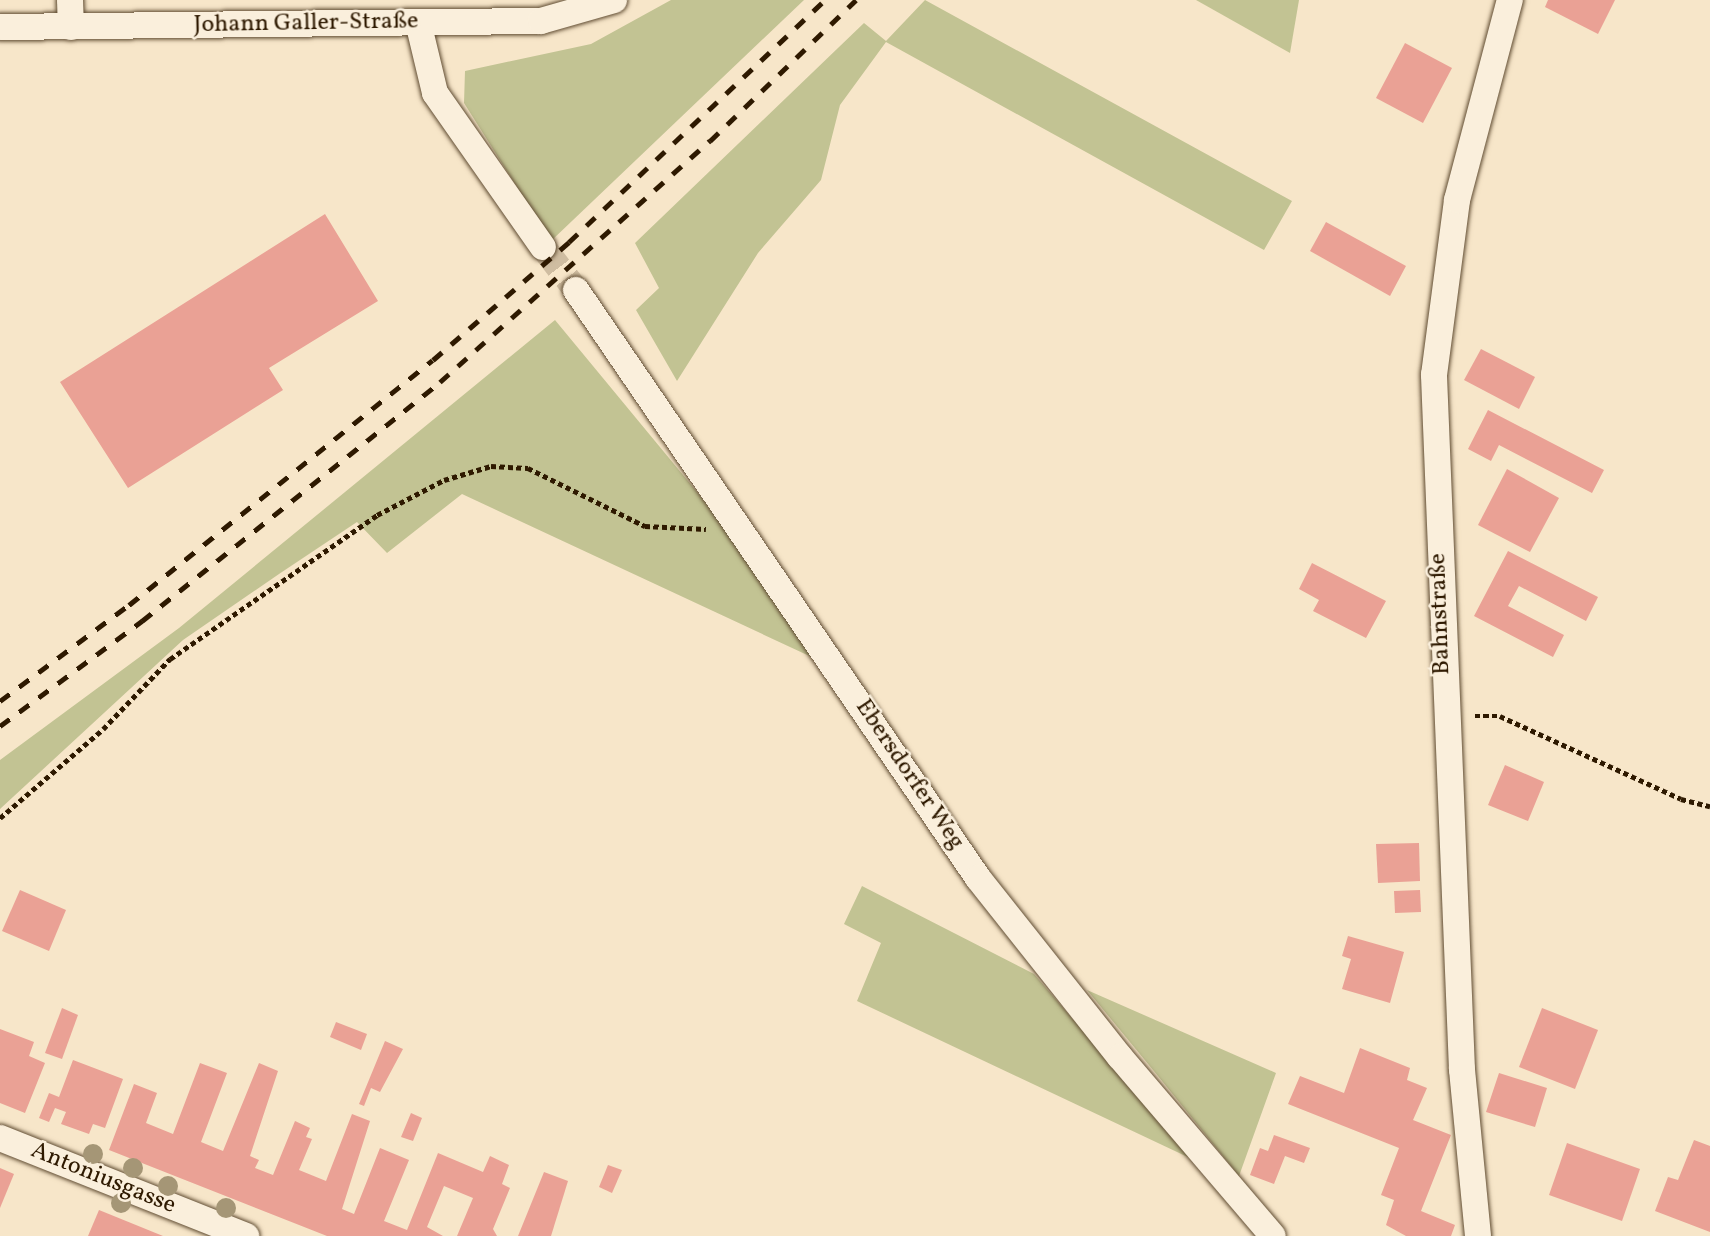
<!DOCTYPE html>
<meta charset="utf-8">
<style>
body{margin:0}
#map{position:relative;width:1710px;height:1236px;overflow:hidden;background:#f7e6c9;font-family:Vollkorn,serif}
div>[style]{position:absolute}
.green>*{inset:0;background:#c2c393}
.building>*{inset:0;background:#eaa195}
.minor-tunnel>*{height:26px;margin-top:-13px;transform-origin:0;background:repeating-linear-gradient(90deg,#cfbda1 0 26px,transparent 0 39px)}
.path>*{height:4.5px;margin-top:-2.25px;transform-origin:0;background:repeating-linear-gradient(90deg,#2e1900 0 5px,transparent 0 8.5px)}
.roads{filter:drop-shadow(0 0 2px #604c32) drop-shadow(0 0 2px #604c32)}
.minor>*{height:26px;margin:-13px;padding:0 13px;transform-origin:13px;border-radius:13px;background:#faefdc}
.rail>*{height:5px;margin-top:-2.5px;transform-origin:0;background:repeating-linear-gradient(90deg,#2e1900 0 12px,transparent 0 24px)}
.trees>*{width:20px;height:20px;margin:-10px;border-radius:50%;background:#a59676}
span{translate:-50% -50%;white-space:nowrap;text-align:center;line-height:1.15;-webkit-text-stroke:5px #faefdc;paint-order:stroke}
.street-label{font-size:24px;color:#2e1900}
</style>
<div id="map">
<div class="green">
<i style="clip-path:polygon(671px 0,804px 0,551px 241px,464px 103px,465px 71px,591px 44px)"></i>
<i style="clip-path:polygon(925px 0,1292px 201px,1264px 250px,886px 42px,840px 105px,821px 180px,758px 253px,677px 381px,636px 310px,659px 288px,635px 243px,864px 23px,886px 41px)"></i>
<i style="clip-path:polygon(1196px 0,1299px 0,1290px 53px)"></i>
<i style="clip-path:polygon(555px 320px,702px 498px,818px 660px,462px 494px,387px 553px,357px 522px,279px 574px,183px 640px,0 809px,0 760px,179px 628px)"></i>
<i style="clip-path:polygon(862px 886px,1034px 974px,1194px 1160px,857px 1001px,881px 943px,844px 924px)"></i>
<i style="clip-path:polygon(1087px 990px,1276px 1073px,1239px 1176px,1158px 1076px)"></i>
</div>
<div class="building">
<i style="clip-path:polygon(1548px 0,1615px 0,1598px 34px,1545px 7px)"></i>
<i style="clip-path:polygon(1405px 43px,1452px 68px,1423px 123px,1376px 98px)"></i>
<i style="clip-path:polygon(325px 214px,378px 301px,269px 368px,283px 390px,128px 488px,60px 382px)"></i>
<i style="clip-path:polygon(1326px 222px,1406px 266px,1390px 296px,1310px 251px)"></i>
<i style="clip-path:polygon(1481px 349px,1535px 377px,1519px 409px,1464px 380px)"></i>
<i style="clip-path:polygon(1488px 410px,1604px 470px,1592px 493px,1499px 445px,1491px 461px,1468px 449px)"></i>
<i style="clip-path:polygon(1507px 469px,1559px 498px,1530px 552px,1478px 525px)"></i>
<i style="clip-path:polygon(1508px 551px,1598px 597px,1586px 621px,1519px 586px,1508px 606px,1564px 635px,1553px 657px,1474px 616px)"></i>
<i style="clip-path:polygon(1312px 563px,1386px 601px,1366px 638px,1313px 611px,1319px 600px,1299px 589px)"></i>
<i style="clip-path:polygon(1505px 765px,1544px 782px,1528px 821px,1488px 805px)"></i>
<i style="clip-path:polygon(1419px 843px,1420px 881px,1378px 883px,1376px 844px)"></i>
<i style="clip-path:polygon(20px 890px,66px 910px,49px 951px,2px 931px)"></i>
<i style="clip-path:polygon(1420px 890px,1421px 912px,1395px 913px,1394px 891px)"></i>
<i style="clip-path:polygon(1348px 936px,1404px 952px,1390px 1003px,1342px 989px,1351px 959px,1342px 956px)"></i>
<i style="clip-path:polygon(62px 1008px,78px 1015px,62px 1059px,45px 1053px)"></i>
<i style="clip-path:polygon(1542px 1008px,1598px 1030px,1575px 1089px,1519px 1067px)"></i>
<i style="clip-path:polygon(336px 1022px,367px 1034px,361px 1050px,330px 1037px)"></i>
<i style="clip-path:polygon(0 1029px,34px 1042px,29px 1056px,45px 1063px,25px 1113px,0 1103px)"></i>
<i style="clip-path:polygon(385px 1041px,403px 1049px,380px 1092px,371px 1088px,364px 1106px,359px 1104px)"></i>
<i style="clip-path:polygon(1360px 1048px,1410px 1068px,1407px 1080px,1427px 1088px,1413px 1120px,1451px 1135px,1421px 1211px,1455px 1225px,1451px 1236px,1406px 1236px,1386px 1225px,1394px 1200px,1381px 1195px,1399px 1148px,1288px 1104px,1300px 1076px,1344px 1093px)"></i>
<i style="clip-path:polygon(73px 1060px,123px 1079px,105px 1128px,93px 1124px,89px 1134px,61px 1124px,66px 1112px,55px 1108px,49px 1122px,39px 1118px,49px 1093px,59px 1097px)"></i>
<i style="clip-path:polygon(200px 1063px,227px 1073px,201px 1142px,223px 1151px,259px 1063px,278px 1071px,250px 1156px,259px 1160px,255px 1168px,273px 1175px,295px 1121px,310px 1128px,306px 1137px,312px 1139px,299px 1170px,326px 1181px,352px 1114px,370px 1121px,342px 1209px,354px 1214px,380px 1148px,409px 1160px,384px 1221px,407px 1230px,438px 1153px,483px 1172px,490px 1156px,509px 1165px,502px 1184px,510px 1188px,493px 1229px,497px 1236px,457px 1236px,473px 1198px,444px 1186px,427px 1227px,443px 1236px,327px 1236px,109px 1150px,134px 1084px,157px 1093px,146px 1123px,173px 1134px)"></i>
<i style="clip-path:polygon(1499px 1073px,1547px 1088px,1535px 1127px,1486px 1112px)"></i>
<i style="clip-path:polygon(411px 1113px,422px 1118px,413px 1141px,401px 1137px)"></i>
<i style="clip-path:polygon(1274px 1135px,1310px 1148px,1304px 1163px,1285px 1156px,1274px 1184px,1250px 1175px,1260px 1148px,1268px 1151px)"></i>
<i style="clip-path:polygon(1694px 1140px,1710px 1146px,1710px 1232px,1655px 1211px,1668px 1177px,1678px 1180px)"></i>
<i style="clip-path:polygon(1567px 1143px,1640px 1169px,1622px 1221px,1549px 1195px)"></i>
<i style="clip-path:polygon(608px 1165px,622px 1170px,612px 1193px,599px 1187px)"></i>
<i style="clip-path:polygon(0 1168px,14px 1174px,0 1208px)"></i>
<i style="clip-path:polygon(544px 1172px,568px 1181px,551px 1236px,518px 1236px)"></i>
<i style="clip-path:polygon(99px 1210px,163px 1236px,88px 1236px)"></i>
</div>
<div class="minor-tunnel">
<i style="left:543px;top:247px;width:54px;rotate:52.5deg"></i>
</div>
<div class="path">
<i style="left:1475px;top:716px;width:25px"></i>
<i style="left:1500px;top:716px;width:199px;rotate:24.6deg"></i>
<i style="left:1681px;top:799px;width:30px;rotate:14deg"></i>
<i style="left:0;top:818px;width:136px;rotate:-40.8deg"></i>
<i style="left:103px;top:729px;width:97px;rotate:-46.3deg"></i>
<i style="left:170px;top:659px;width:252px;rotate:-34.8deg"></i>
<i style="left:377px;top:515px;width:76px;rotate:-27.6deg"></i>
<i style="left:444px;top:480px;width:49px;rotate:-16.6deg"></i>
<i style="left:491px;top:466px;width:37px;rotate:3deg"></i>
<i style="left:528px;top:468px;width:131px;rotate:26.4deg"></i>
<i style="left:645px;top:526px;width:61px;rotate:2.8deg"></i>
</div>
<div class="roads">
<div class="minor">
<i style="left:70px;top:0;width:27px;rotate:88deg"></i>
<i style="left:418px;top:22px;width:73px;rotate:76.5deg"></i>
<i style="left:435px;top:93px;width:188px;rotate:55deg"></i>
<i style="left:0;top:27px;width:541px;rotate:-0.64deg"></i>
<i style="left:541px;top:21px;width:76px;rotate:-16deg"></i>
<i style="left:576px;top:290px;width:712px;rotate:55.64deg"></i>
<i style="left:978px;top:878px;width:228px;rotate:51.6deg"></i>
<i style="left:1120px;top:1057px;width:235px;rotate:49.5deg"></i>
<i style="left:0;top:1138px;width:265px;rotate:21.7deg"></i>
<i style="left:1478px;top:1236px;width:167px;rotate:-95.5deg"></i>
<i style="left:1462px;top:1070px;width:696px;rotate:-92.31deg"></i>
<i style="left:1434px;top:375px;width:177px;rotate:-82.5deg"></i>
<i style="left:1457px;top:200px;width:207px;rotate:-75.2deg"></i>
</div>
</div>
<div class="rail">
<i style="left:0;top:701px;width:161px;rotate:-36.7deg"></i>
<i style="left:129px;top:605px;width:390px;rotate:-38.9deg"></i>
<i style="left:433px;top:360px;width:180px;rotate:-40.9deg"></i>
<i style="left:569px;top:242px;width:352px;rotate:-43.4deg"></i>
<i style="left:0;top:726px;width:177px;rotate:-36.5deg"></i>
<i style="left:142px;top:621px;width:382px;rotate:-38.7deg"></i>
<i style="left:440px;top:382px;width:362px;rotate:-41.8deg"></i>
<i style="left:710px;top:141px;width:203px;rotate:-44deg"></i>
</div>
<div class="trees">
<i style="left:93px;top:1154px"></i>
<i style="left:133px;top:1168px"></i>
<i style="left:168px;top:1186px"></i>
<i style="left:121px;top:1203px"></i>
<i style="left:226px;top:1208px"></i>
</div>
<div class="street-label">
<span style="left:306px;top:24px;rotate:-1deg">Johann Galler-Straße</span>
<span style="left:1441px;top:614px;rotate:-92deg">Bahnstraße</span>
<span style="left:909px;top:775px;rotate:56deg">Ebersdorfer Weg</span>
<span style="left:103px;top:1179px;rotate:22deg">Antoniusgasse</span>
</div>
</div>
